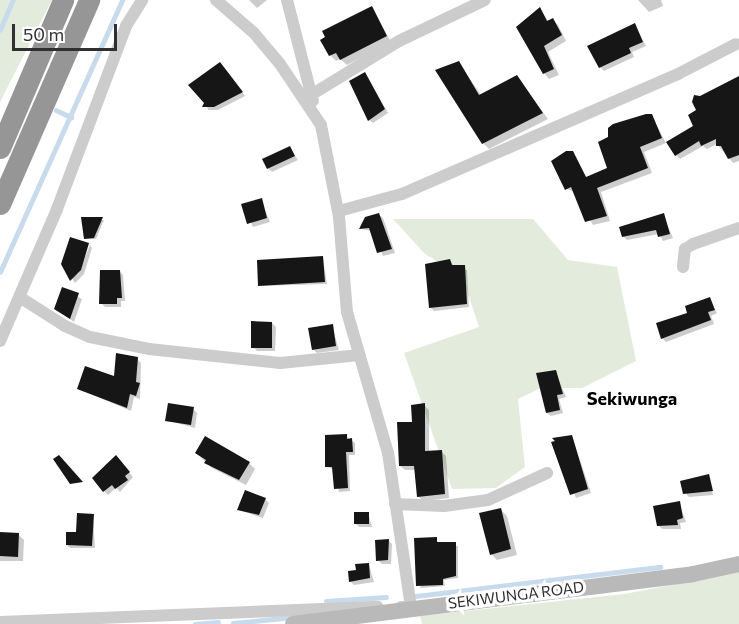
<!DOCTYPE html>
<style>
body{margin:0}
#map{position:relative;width:739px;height:624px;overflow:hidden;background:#fff;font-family:Commissioner,sans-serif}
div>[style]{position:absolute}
.green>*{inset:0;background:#e3ecdc}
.shadow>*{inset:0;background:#0003}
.stream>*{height:4.5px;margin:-2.25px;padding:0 2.25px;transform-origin:2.25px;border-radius:2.25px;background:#c8dbec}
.building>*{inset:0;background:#161616}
.street>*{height:12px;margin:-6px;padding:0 6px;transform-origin:6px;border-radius:6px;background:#ccc}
.secondary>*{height:16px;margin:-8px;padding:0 8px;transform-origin:8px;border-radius:8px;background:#b9b9b9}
.highway>*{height:21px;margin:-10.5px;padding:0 10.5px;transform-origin:10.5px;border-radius:10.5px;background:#969696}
span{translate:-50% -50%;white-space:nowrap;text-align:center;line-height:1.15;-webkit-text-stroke:6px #fff;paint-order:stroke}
.street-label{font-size:15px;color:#2f2f2f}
.quarter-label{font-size:18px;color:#000;font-weight:700}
.scale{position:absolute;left:12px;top:24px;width:105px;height:27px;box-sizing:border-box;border:3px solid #2f2f2f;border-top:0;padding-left:8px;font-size:18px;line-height:21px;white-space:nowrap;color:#2f2f2f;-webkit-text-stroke:4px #fff;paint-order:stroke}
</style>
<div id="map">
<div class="green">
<i style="clip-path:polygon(0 0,52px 0,0 102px)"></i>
<i style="clip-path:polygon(393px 219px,533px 219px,568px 260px,617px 267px,636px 361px,582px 388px,541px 388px,518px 399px,525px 467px,496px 488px,452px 489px,404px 353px,479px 327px,462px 276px,425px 254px)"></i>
<i style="clip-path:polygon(739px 572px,739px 624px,422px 624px,420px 616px,624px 594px)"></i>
</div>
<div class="shadow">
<i style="clip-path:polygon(249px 0,267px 0,257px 8px)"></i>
<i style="clip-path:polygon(638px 0,661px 0,663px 6px,649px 12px)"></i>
<i style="clip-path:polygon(372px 8px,391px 42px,347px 65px,340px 59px,336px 61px,330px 55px)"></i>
<i style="clip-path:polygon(540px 9px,549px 22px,553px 20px,558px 25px,566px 41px,548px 52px,559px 75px,549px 79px,544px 73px)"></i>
<i style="clip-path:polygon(635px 25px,646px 46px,632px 52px,634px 57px,604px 71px,600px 67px)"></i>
<i style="clip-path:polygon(459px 63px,481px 95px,517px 77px,548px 119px,489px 149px,483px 143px)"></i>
<i style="clip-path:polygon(224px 67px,245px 96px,218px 110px,208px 110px,206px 102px)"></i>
<i style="clip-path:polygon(365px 73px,388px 113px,373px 123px,369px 120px)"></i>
<i style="clip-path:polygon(739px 78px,739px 161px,733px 163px,717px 144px,707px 149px,703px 146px,680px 159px,676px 155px,695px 126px,700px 97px)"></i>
<i style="clip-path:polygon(652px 116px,666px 143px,644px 152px,652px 173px,601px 192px,610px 221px,593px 225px,575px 192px,567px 189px,572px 152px,587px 178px,609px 169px)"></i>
<i style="clip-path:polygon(290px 148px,298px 160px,272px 172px,268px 168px)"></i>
<i style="clip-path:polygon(261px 200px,270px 222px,253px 227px,243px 205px)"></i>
<i style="clip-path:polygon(379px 215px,383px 218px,395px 253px,383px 256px,372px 231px,361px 229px,367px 218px)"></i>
<i style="clip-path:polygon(663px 215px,673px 238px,663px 241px,659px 234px,627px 240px,623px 236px)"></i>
<i style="clip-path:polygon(83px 219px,104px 220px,96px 239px,86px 239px)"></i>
<i style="clip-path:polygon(87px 244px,77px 277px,90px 245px,92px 248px,84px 274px,75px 283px,63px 264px)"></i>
<i style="clip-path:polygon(323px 258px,327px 284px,260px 286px)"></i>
<i style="clip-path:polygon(450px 261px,454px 266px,467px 270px,469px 307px,434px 311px,430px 307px)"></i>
<i style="clip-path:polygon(119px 271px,123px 275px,125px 301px,121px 301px,121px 307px,105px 307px,101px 303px)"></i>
<i style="clip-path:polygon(63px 289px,82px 299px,74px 322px,56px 309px)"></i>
<i style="clip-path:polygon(709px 299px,717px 313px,711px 316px,714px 324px,666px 342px,662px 338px)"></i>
<i style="clip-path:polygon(272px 323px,276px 327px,275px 351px,257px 351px,253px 347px)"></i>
<i style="clip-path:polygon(332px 326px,339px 350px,317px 353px,313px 349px)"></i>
<i style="clip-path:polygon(137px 359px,141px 363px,140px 399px,134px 397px,131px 411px,79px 389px,115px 378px)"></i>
<i style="clip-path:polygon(555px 371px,566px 397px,559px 399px,563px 413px,551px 416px,547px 413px)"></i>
<i style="clip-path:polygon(424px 405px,429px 410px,429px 452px,441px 451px,446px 456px,449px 498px,423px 501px,418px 496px,416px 470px,405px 470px,400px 466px)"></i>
<i style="clip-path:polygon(193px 409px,197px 413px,195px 428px,166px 420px)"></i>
<i style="clip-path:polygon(346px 436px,355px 443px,355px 455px,349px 455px,350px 491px,339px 492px,334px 470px,326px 466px)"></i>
<i style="clip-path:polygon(572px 436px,591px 493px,576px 498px,554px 439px)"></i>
<i style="clip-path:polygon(196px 453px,249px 463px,255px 469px,246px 485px,212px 468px)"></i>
<i style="clip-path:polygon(116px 457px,133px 477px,120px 492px,116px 488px,108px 495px,104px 491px,105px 465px)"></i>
<i style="clip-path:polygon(709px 476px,713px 495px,689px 497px,685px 493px)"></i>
<i style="clip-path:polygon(265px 499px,269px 503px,263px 518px,239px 510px)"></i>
<i style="clip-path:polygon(679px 502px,686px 522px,680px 523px,681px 529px,662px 529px,658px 525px)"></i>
<i style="clip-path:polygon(501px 510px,507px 516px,517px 555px,497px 560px,491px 554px)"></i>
<i style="clip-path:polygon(368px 513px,372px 527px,359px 527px,355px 523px)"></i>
<i style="clip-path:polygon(93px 515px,95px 548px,70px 548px,67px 545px)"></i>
<i style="clip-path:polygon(0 534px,18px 534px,24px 540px,23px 561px,0 561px)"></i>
<i style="clip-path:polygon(436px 538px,439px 544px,458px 546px,458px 578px,444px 580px,445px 586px,420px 588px)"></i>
<i style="clip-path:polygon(388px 540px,392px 544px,391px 564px,382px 564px,378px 560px)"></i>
<i style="clip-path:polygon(369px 565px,374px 582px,354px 585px,350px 581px)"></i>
</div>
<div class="stream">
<i style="left:0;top:30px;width:33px;rotate:-67deg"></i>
<i style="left:56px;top:110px;width:17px;rotate:25deg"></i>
<i style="left:0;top:272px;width:298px;rotate:-65.8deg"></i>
<i style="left:416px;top:596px;width:246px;rotate:-6.8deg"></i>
<i style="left:326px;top:601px;width:60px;rotate:-3.8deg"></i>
<i style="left:233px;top:623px;width:60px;rotate:-5.7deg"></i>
<i style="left:195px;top:624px;width:23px;rotate:-5deg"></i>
</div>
<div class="building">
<i style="clip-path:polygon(372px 6px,387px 36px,340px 60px,336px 53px,329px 56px,320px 40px,325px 37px,322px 31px)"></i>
<i style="clip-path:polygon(540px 7px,547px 21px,553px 18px,562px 35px,544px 46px,554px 69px,543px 74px,516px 27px)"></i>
<i style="clip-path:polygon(635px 23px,643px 42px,629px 48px,631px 53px,599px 68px,587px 46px)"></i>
<i style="clip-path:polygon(459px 61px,479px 95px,517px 75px,543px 113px,482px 144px,435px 70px)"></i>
<i style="clip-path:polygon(220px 62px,243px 92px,214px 107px,202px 107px,204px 103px,188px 85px)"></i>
<i style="clip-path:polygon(365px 72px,385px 109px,368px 121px,349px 81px)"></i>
<i style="clip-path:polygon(739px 76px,739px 155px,728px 159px,721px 146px,716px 146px,716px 139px,701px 146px,699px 141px,675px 156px,666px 142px,693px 126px,688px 115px,696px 110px,692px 102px,694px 95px,700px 96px)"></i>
<i style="clip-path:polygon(646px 114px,652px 114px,662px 138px,640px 147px,648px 168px,597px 188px,607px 216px,585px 222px,571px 187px,565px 190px,551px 161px,566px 151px,573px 151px,586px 177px,607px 168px,598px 142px,608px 137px,608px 128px,613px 124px)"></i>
<i style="clip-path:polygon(290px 146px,295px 156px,267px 169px,262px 159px)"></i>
<i style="clip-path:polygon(262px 198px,267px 218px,247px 224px,241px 204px)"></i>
<i style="clip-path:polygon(379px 213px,392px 249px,377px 253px,369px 228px,359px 229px,365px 217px)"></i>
<i style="clip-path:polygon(664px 213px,670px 234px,658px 237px,656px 230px,622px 237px,619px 227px)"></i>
<i style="clip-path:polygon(81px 217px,103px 217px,94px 238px,84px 239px)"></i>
<i style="clip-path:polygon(70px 237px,89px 243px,81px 270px,70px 281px,61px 264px)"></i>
<i style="clip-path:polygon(323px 256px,325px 282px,258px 286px,257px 260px)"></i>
<i style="clip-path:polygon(450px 259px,452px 265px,465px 265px,467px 304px,429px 308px,425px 264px)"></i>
<i style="clip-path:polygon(100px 270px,120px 270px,122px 298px,117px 298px,117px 304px,99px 304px)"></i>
<i style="clip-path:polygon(62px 287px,79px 293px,70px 319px,54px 309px)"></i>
<i style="clip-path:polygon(710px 297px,715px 310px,708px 312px,711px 320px,661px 339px,656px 323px,687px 313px,685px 306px)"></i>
<i style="clip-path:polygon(251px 321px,272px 322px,272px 348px,251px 348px)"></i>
<i style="clip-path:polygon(333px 324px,336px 346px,312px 350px,308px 328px)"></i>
<i style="clip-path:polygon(116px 353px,138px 357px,136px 382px,140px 383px,136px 396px,130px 394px,127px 408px,77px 389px,85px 366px,114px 376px)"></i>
<i style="clip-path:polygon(556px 370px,563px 394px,557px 395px,560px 410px,546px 413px,536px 373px)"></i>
<i style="clip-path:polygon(168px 403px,194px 407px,191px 425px,165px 421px)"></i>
<i style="clip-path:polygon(425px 403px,425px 451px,442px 450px,445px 494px,417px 497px,414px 466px,399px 466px,397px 422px,412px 422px,411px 405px)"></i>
<i style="clip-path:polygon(347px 434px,347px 439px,352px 438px,353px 452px,346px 452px,348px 488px,334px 489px,332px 467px,325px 467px,325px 435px)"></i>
<i style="clip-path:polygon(572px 435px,588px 489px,570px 495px,551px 442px,555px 441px,552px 438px)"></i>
<i style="clip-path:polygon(205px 436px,250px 462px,239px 480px,204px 463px,206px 460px,195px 453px)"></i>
<i style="clip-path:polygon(59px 455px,83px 482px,70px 484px,53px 459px)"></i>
<i style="clip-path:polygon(116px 455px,130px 472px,125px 476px,128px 480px,115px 489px,112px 485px,103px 492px,92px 478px)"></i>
<i style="clip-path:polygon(709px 474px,713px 491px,683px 494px,680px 481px)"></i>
<i style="clip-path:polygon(245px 490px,266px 498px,259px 515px,237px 510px)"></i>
<i style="clip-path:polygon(680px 501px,683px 518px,677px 520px,678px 525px,657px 526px,653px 506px)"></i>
<i style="clip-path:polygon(501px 508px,511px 549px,490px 555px,479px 513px)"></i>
<i style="clip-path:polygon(354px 512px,369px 512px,369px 524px,354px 524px)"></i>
<i style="clip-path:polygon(77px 513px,94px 514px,92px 546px,66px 545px,66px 532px,76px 532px)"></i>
<i style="clip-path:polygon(0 532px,19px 533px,18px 557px,0 556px)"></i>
<i style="clip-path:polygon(437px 537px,437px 542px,456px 542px,456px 576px,443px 579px,443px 585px,416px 586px,414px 538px)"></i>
<i style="clip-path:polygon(389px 539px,388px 560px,376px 561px,375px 540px)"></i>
<i style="clip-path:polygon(369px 563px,370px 578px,349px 582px,348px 571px,356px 570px,355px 564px)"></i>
</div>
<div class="street">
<i style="left:216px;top:0;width:50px;rotate:41deg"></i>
<i style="left:254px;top:33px;width:40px;rotate:50deg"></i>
<i style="left:280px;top:64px;width:73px;rotate:56.1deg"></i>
<i style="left:321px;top:125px;width:94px;rotate:78.9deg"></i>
<i style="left:339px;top:217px;width:95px;rotate:85.2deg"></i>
<i style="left:347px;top:312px;width:147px;rotate:73.8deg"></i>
<i style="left:388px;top:453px;width:156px;rotate:81.5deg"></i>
<i style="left:411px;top:607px;width:10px;rotate:180deg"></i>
<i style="left:287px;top:0;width:104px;rotate:75.6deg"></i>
<i style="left:311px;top:95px;width:103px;rotate:-31.5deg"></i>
<i style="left:399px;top:41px;width:95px;rotate:-25.5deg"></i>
<i style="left:339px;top:211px;width:65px;rotate:-15.1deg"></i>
<i style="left:402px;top:194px;width:301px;rotate:-23.5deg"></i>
<i style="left:678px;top:74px;width:65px;rotate:-27.3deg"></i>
<i style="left:683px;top:267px;width:18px;rotate:-84deg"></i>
<i style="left:685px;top:249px;width:9px;rotate:-32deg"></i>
<i style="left:693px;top:244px;width:49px;rotate:-19.2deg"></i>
<i style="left:21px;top:298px;width:52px;rotate:32.5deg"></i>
<i style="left:65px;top:326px;width:27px;rotate:24deg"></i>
<i style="left:90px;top:337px;width:60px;rotate:11.5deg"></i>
<i style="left:149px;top:349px;width:132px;rotate:6.1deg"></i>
<i style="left:280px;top:363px;width:80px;rotate:-5.7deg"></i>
<i style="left:0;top:341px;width:144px;rotate:-66.6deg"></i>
<i style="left:57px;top:209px;width:196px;rotate:-69.3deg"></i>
<i style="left:126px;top:26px;width:31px;rotate:-58deg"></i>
<i style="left:395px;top:504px;width:49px;rotate:2.3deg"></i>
<i style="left:444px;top:506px;width:44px;rotate:-7.8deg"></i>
<i style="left:488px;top:500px;width:65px;rotate:-24.6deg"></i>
<i style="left:0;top:622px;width:378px;rotate:-2.3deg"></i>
</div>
<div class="secondary">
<i style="left:293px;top:624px;width:403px;rotate:-7.1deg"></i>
<i style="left:693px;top:574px;width:47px;rotate:-12.3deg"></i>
</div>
<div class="highway">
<i style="left:0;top:148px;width:161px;rotate:-66.9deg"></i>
<i style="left:0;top:204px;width:223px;rotate:-66.4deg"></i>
</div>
<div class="street-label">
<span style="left:516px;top:595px;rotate:-7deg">SEKIWUNGA ROAD</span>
</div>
<div class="quarter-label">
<span style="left:632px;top:398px">Sekiwunga</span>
</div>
<div class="scale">50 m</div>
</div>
